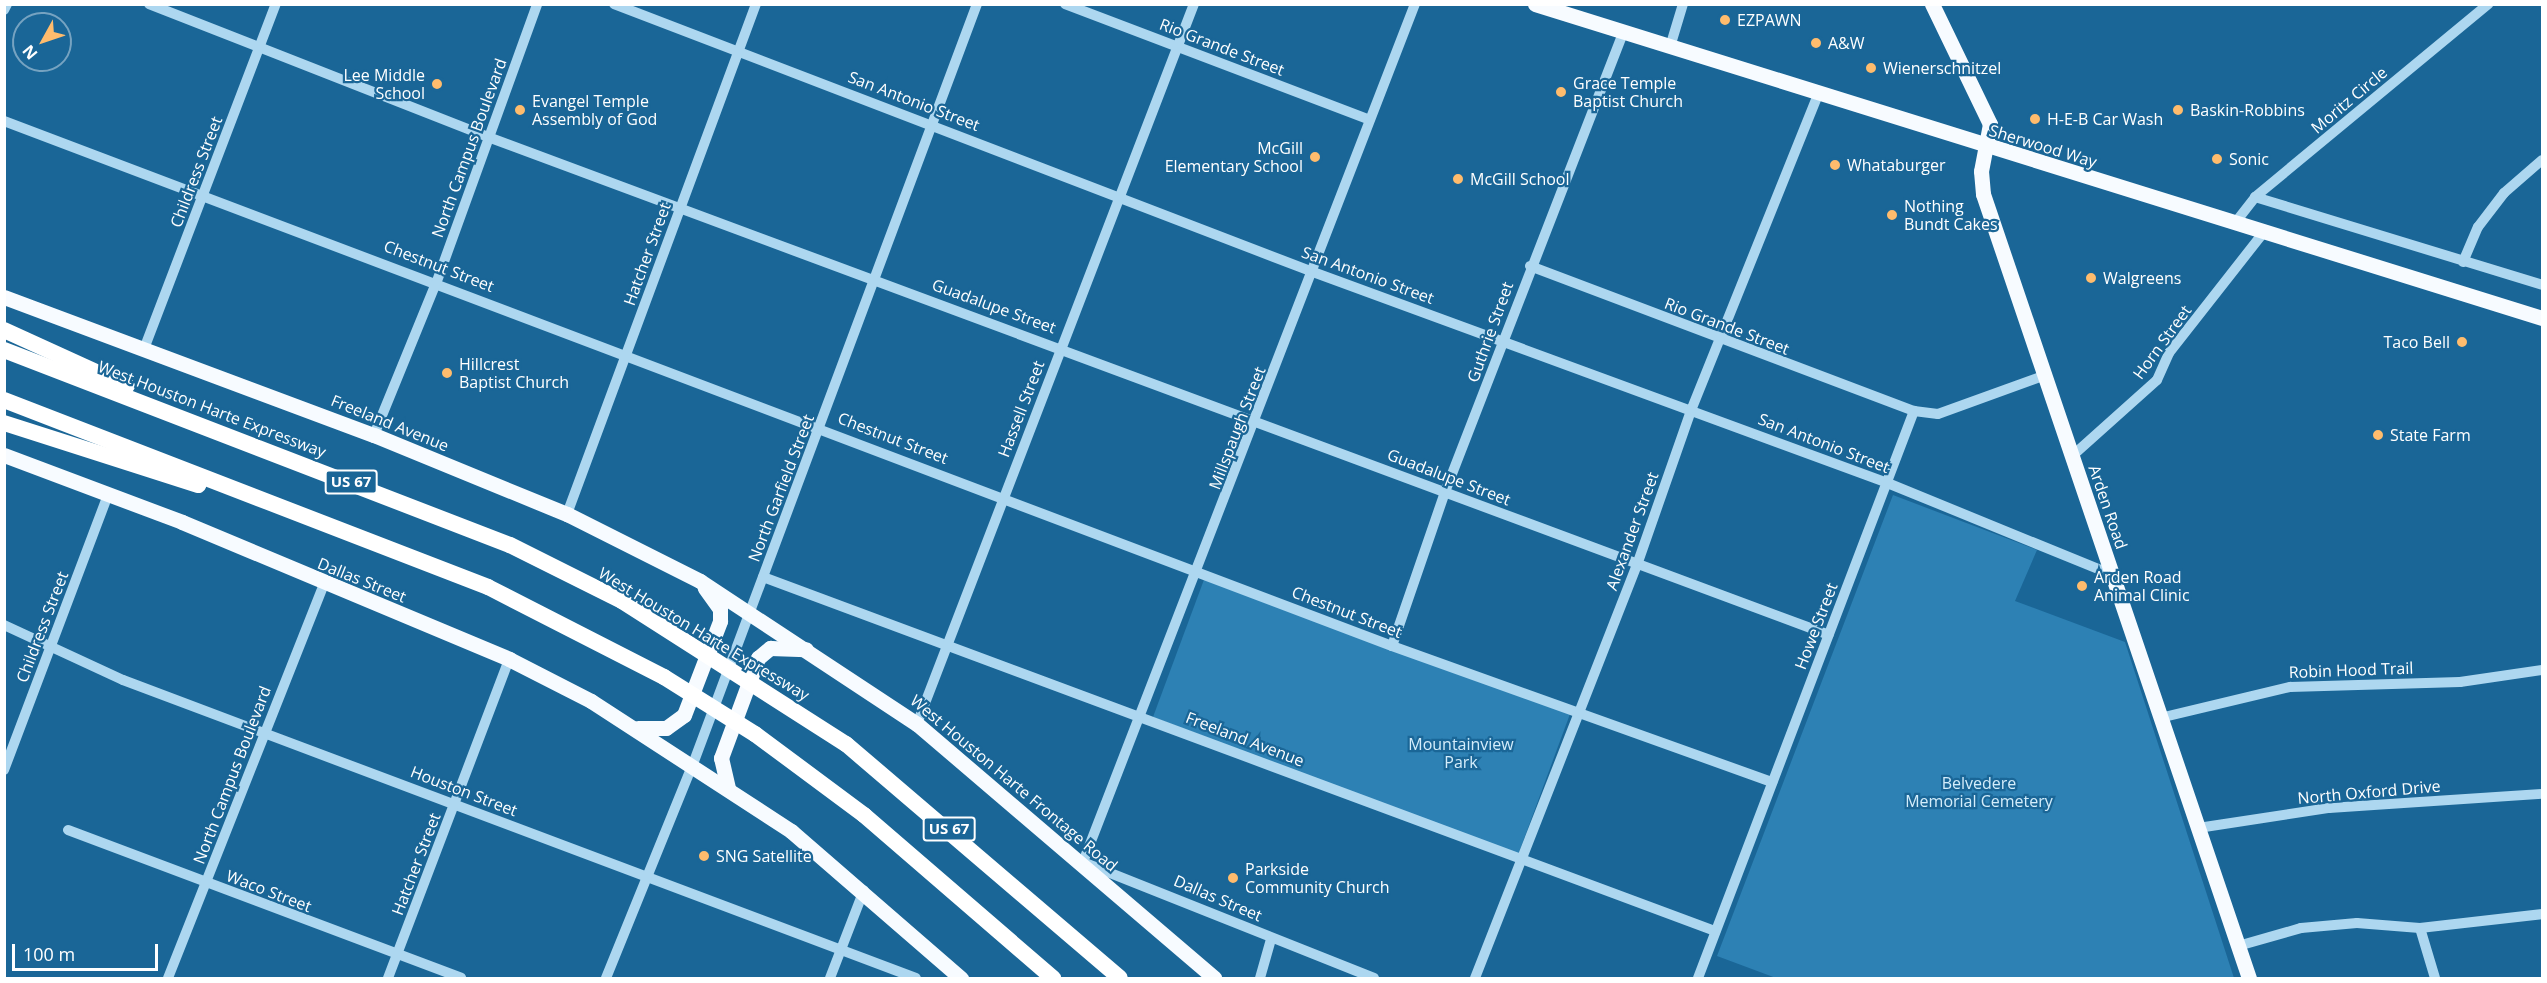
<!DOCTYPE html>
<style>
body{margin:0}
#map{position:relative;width:2547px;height:983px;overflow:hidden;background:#1a6697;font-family:"Open Sans",sans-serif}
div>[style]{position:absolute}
.green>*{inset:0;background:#2d81b4}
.minor>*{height:10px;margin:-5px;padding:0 5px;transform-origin:5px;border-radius:5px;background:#add7f0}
.major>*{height:15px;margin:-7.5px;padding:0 7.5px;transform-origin:7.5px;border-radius:7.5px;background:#f7fbff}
.highway>*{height:16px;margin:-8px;padding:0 8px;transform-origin:8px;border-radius:8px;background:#fff}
.dots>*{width:16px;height:16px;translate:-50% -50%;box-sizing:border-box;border:3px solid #1a6697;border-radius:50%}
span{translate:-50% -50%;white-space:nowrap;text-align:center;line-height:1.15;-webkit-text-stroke:4.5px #1a6697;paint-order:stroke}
.shield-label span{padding:2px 4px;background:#1a6697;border:2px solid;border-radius:4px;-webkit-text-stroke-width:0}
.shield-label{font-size:15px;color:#fff;font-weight:700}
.poi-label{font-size:16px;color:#fff}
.left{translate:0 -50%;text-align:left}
.right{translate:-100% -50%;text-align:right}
.street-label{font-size:16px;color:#fff}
.park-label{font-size:16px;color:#d4edfb}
.frame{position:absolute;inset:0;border:6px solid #fff;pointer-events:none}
.north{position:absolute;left:12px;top:12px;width:60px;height:60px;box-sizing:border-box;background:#1a6697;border:2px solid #76a3c1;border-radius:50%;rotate:230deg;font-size:16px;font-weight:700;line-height:24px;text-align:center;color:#fff}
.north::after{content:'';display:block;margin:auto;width:21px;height:27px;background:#ffbc6d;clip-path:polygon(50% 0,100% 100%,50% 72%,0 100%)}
.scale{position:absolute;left:12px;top:944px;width:146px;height:27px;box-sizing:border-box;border:3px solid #fff;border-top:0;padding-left:8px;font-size:18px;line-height:21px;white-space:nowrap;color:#fff;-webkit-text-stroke:4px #1a6697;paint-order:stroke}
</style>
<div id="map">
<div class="green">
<i style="clip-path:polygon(1893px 495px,2037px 550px,2015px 601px,2125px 642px,2234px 978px,1776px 978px,1717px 956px)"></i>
<i style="clip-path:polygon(1205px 577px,1570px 714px,1518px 855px,1153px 717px)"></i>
</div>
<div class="minor">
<i style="left:149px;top:4px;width:364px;rotate:21.4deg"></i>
<i style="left:488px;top:137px;width:1430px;rotate:20.37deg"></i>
<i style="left:614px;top:4px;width:749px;rotate:20.98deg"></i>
<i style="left:1313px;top:272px;width:609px;rotate:20.16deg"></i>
<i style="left:1885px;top:482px;width:244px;rotate:22.2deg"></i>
<i style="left:1065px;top:4px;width:324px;rotate:20.8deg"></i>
<i style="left:4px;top:10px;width:7px;rotate:-63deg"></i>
<i style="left:1670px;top:47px;width:45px;rotate:-73.2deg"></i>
<i style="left:4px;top:121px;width:1484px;rotate:20.72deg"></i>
<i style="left:1392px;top:646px;width:404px;rotate:19.7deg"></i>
<i style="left:2255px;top:197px;width:300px;rotate:17deg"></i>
<i style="left:2235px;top:223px;width:33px;rotate:-52deg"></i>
<i style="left:2255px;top:197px;width:303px;rotate:-39.6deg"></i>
<i style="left:2463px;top:262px;width:38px;rotate:-67deg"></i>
<i style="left:2478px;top:227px;width:43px;rotate:-52.6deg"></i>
<i style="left:2504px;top:193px;width:50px;rotate:-41deg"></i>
<i style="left:1530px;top:266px;width:410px;rotate:20.7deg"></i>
<i style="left:144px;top:349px;width:369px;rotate:-69.1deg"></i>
<i style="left:374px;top:435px;width:166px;rotate:-67.8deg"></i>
<i style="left:437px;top:281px;width:294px;rotate:-70.1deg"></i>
<i style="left:2071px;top:457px;width:115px;rotate:-41.8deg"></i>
<i style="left:2157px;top:380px;width:30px;rotate:-66deg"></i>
<i style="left:2169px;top:353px;width:154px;rotate:-51.9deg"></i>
<i style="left:567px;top:514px;width:544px;rotate:-69.67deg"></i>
<i style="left:763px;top:577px;width:1016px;rotate:20.4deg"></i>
<i style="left:4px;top:625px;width:131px;rotate:24.8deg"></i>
<i style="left:123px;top:680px;width:847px;rotate:20.6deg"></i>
<i style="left:1392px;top:646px;width:163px;rotate:-71deg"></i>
<i style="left:1445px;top:492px;width:493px;rotate:-68.8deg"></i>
<i style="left:2164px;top:717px;width:130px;rotate:-13.4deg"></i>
<i style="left:2290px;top:687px;width:170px;rotate:-1.7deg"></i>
<i style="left:2460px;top:682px;width:83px;rotate:-8.3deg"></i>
<i style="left:917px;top:724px;width:771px;rotate:-68.96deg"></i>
<i style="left:4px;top:770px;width:294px;rotate:-69.3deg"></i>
<i style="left:2198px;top:828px;width:133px;rotate:-8.7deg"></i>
<i style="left:2329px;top:808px;width:213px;rotate:-3.8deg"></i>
<i style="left:68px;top:830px;width:420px;rotate:20.6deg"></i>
<i style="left:2420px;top:928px;width:52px;rotate:73.3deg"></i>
<i style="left:2238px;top:946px;width:66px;rotate:-15.9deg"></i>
<i style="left:2301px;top:928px;width:56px;rotate:-5.1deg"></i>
<i style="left:2357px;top:923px;width:63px;rotate:4.5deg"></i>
<i style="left:2420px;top:928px;width:123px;rotate:-6.5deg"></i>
<i style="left:168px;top:978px;width:425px;rotate:-68.4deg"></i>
<i style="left:388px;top:978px;width:341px;rotate:-69.2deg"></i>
<i style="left:606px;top:978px;width:231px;rotate:-67.9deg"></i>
<i style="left:693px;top:764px;width:811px;rotate:-69.51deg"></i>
<i style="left:830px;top:978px;width:94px;rotate:-68.9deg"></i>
<i style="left:1260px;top:978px;width:41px;rotate:-74.2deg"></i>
<i style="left:1374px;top:978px;width:313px;rotate:-158.3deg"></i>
<i style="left:1083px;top:862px;width:920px;rotate:-68.85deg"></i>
<i style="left:1475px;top:978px;width:447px;rotate:-68.6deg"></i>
<i style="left:1638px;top:562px;width:163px;rotate:-70.7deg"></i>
<i style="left:1692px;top:408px;width:337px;rotate:-68.1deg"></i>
<i style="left:1698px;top:978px;width:607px;rotate:-69.15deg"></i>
<i style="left:1914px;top:411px;width:24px;rotate:7deg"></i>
<i style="left:1938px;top:414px;width:112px;rotate:-19.9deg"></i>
</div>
<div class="major">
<i style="left:1535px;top:4px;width:1055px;rotate:17.32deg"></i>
<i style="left:1932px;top:4px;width:133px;rotate:64.2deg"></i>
<i style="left:1990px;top:124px;width:48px;rotate:100.8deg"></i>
<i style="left:1981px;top:171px;width:23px;rotate:85deg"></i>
<i style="left:1983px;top:194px;width:828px;rotate:71.26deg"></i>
<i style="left:4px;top:297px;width:395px;rotate:20.5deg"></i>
<i style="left:374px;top:435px;width:209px;rotate:22.3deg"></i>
<i style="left:567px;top:514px;width:149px;rotate:26.7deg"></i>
<i style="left:700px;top:581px;width:260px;rotate:33.4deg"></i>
<i style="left:917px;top:724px;width:391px;rotate:40.5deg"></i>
<i style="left:4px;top:455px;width:190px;rotate:20.6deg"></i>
<i style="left:182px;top:522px;width:355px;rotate:22.7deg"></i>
<i style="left:509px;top:659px;width:92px;rotate:27.1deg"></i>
<i style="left:591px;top:701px;width:239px;rotate:33deg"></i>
<i style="left:791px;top:831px;width:225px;rotate:40.9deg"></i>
<i style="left:638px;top:728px;width:28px"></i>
<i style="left:666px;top:728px;width:22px;rotate:-36deg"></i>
<i style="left:684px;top:715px;width:101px;rotate:-69deg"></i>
<i style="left:720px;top:621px;width:12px;rotate:-90deg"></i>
<i style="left:720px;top:609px;width:26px;rotate:-126deg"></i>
<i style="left:728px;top:788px;width:31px;rotate:-103deg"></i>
<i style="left:721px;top:758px;width:107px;rotate:-69.7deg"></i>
<i style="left:758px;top:658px;width:16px;rotate:-40deg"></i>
<i style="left:770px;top:648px;width:36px;rotate:2deg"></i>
</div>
<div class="highway">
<i style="left:4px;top:330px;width:135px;rotate:24.5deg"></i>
<i style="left:4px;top:350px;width:542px;rotate:21.08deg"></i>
<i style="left:510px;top:545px;width:125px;rotate:26.6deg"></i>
<i style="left:622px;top:601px;width:266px;rotate:32.6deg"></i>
<i style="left:846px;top:744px;width:360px;rotate:40.5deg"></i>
<i style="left:4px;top:400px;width:519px;rotate:21.12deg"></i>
<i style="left:488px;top:587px;width:198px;rotate:27.1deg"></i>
<i style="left:664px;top:677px;width:107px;rotate:32.1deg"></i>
<i style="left:755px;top:734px;width:136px;rotate:36.6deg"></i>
<i style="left:864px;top:815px;width:250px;rotate:40.8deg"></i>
<i style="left:4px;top:423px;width:204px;rotate:17.7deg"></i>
</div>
<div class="dots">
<i style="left:1725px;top:20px;background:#ffbc6d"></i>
<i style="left:1816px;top:43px;background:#ffbc6d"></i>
<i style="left:1871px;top:68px;background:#ffbc6d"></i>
<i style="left:437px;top:84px;background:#ffbc6d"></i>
<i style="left:1561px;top:92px;background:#ffbc6d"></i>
<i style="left:520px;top:110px;background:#ffbc6d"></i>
<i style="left:2178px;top:110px;background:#ffbc6d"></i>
<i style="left:2035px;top:119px;background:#ffbc6d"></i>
<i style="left:1315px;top:157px;background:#ffbc6d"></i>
<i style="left:2217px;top:159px;background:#ffbc6d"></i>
<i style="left:1835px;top:165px;background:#ffbc6d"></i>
<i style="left:1458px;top:179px;background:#ffbc6d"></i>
<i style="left:1892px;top:215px;background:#ffbc6d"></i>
<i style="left:2091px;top:278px;background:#ffbc6d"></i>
<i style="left:2462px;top:342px;background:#ffbc6d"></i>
<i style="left:447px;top:373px;background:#ffbc6d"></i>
<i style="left:2378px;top:435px;background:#ffbc6d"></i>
<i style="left:2082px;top:586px;background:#ffbc6d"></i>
<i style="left:704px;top:856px;background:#ffbc6d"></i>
<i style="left:1233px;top:878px;background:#ffbc6d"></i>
</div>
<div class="shield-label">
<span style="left:351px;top:482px">US 67</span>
<span style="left:949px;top:829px">US 67</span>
</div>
<div class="poi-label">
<span class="left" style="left:1737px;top:20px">EZPAWN</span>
<span class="left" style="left:1828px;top:43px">A&amp;W</span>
<span class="left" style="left:1883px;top:68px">Wienerschnitzel</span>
<span class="right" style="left:425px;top:84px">Lee Middle<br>School</span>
<span class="left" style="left:1573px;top:92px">Grace Temple<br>Baptist Church</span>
<span class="left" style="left:532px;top:110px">Evangel Temple<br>Assembly of God</span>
<span class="left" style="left:2190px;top:110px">Baskin-Robbins</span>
<span class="left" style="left:2047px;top:119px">H-E-B Car Wash</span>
<span class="right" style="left:1303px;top:157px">McGill<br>Elementary School</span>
<span class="left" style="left:2229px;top:159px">Sonic</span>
<span class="left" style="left:1847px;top:165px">Whataburger</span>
<span class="left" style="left:1470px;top:179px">McGill School</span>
<span class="left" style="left:1904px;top:215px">Nothing<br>Bundt Cakes</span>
<span class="left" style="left:2103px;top:278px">Walgreens</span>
<span class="right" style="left:2450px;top:342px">Taco Bell</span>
<span class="left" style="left:459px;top:373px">Hillcrest<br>Baptist Church</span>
<span class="left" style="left:2390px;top:435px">State Farm</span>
<span class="left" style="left:2094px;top:586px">Arden Road<br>Animal Clinic</span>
<span class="left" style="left:716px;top:856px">SNG Satellite</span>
<span class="left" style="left:1245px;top:878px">Parkside<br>Community Church</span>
</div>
<div class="street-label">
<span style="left:1222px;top:47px;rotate:21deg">Rio Grande Street</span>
<span style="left:2349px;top:100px;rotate:-40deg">Moritz Circle</span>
<span style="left:914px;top:101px;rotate:21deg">San Antonio Street</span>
<span style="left:2043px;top:146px;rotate:17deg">Sherwood Way</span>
<span style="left:469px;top:148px;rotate:-70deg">North Campus Boulevard</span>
<span style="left:196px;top:172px;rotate:-69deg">Childress Street</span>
<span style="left:647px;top:254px;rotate:-70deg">Hatcher Street</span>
<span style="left:439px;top:266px;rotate:21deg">Chestnut Street</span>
<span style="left:1368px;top:275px;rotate:20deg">San Antonio Street</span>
<span style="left:994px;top:306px;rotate:20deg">Guadalupe Street</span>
<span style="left:1727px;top:326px;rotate:21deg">Rio Grande Street</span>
<span style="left:1490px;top:332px;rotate:-70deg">Guthrie Street</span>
<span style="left:2162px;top:342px;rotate:-54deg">Horn Street</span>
<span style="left:212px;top:409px;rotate:21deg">West Houston Harte Expressway</span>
<span style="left:1021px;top:409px;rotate:-69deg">Hassell Street</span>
<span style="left:390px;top:423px;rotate:22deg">Freeland Avenue</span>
<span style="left:1237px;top:428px;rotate:-69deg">Millspaugh Street</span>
<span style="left:893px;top:438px;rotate:21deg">Chestnut Street</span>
<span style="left:1824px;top:443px;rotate:21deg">San Antonio Street</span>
<span style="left:1449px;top:477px;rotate:21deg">Guadalupe Street</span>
<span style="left:781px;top:488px;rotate:-69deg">North Garfield Street</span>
<span style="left:2108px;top:507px;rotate:71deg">Arden Road</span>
<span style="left:1632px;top:531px;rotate:-70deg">Alexander Street</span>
<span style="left:362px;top:580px;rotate:22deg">Dallas Street</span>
<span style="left:1347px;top:612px;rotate:21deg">Chestnut Street</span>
<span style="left:1816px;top:626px;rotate:-69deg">Howe Street</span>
<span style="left:42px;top:627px;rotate:-69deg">Childress Street</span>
<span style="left:704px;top:634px;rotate:31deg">West Houston Harte Expressway</span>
<span style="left:2351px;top:670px;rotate:-2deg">Robin Hood Trail</span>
<span style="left:1245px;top:739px;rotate:21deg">Freeland Avenue</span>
<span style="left:232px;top:775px;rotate:-69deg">North Campus Boulevard</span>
<span style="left:1014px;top:783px;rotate:40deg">West Houston Harte Frontage Road</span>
<span style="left:464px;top:791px;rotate:21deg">Houston Street</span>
<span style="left:2369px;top:792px;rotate:-5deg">North Oxford Drive</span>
<span style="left:416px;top:864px;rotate:-69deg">Hatcher Street</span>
<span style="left:269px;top:891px;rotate:21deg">Waco Street</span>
<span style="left:1218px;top:898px;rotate:23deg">Dallas Street</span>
</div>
<div class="park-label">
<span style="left:1461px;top:753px">Mountainview<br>Park</span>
<span style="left:1979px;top:792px">Belvedere<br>Memorial Cemetery</span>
</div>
<div class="frame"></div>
<div class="north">N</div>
<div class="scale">100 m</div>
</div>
